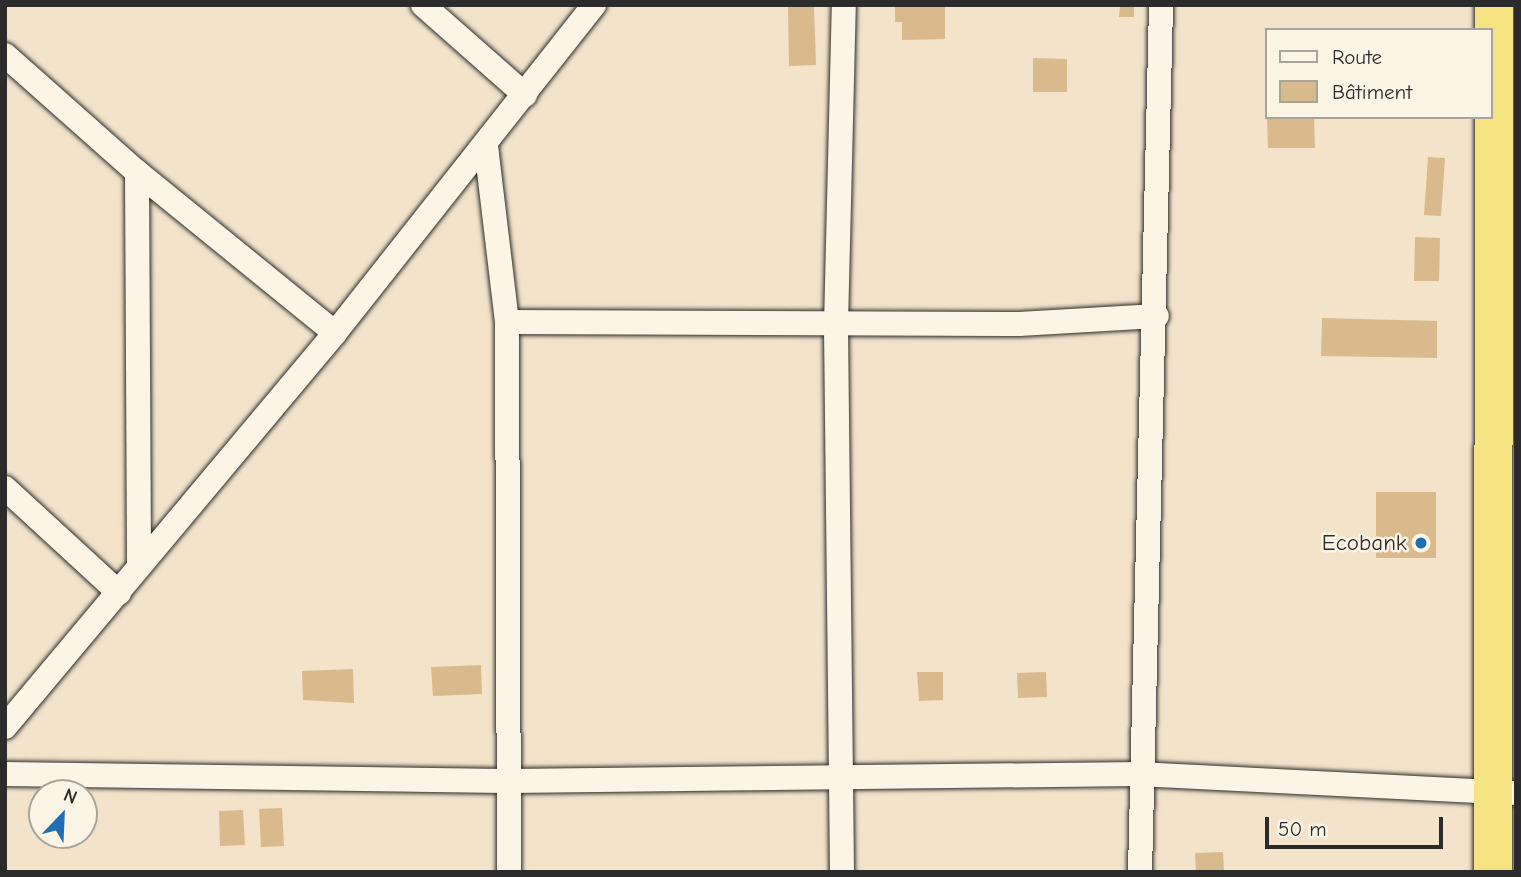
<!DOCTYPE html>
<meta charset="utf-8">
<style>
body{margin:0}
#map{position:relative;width:1521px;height:877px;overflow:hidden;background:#f2e3ca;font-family:"Comic Neue",sans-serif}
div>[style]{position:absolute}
.building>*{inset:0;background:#d9ba8c}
.roads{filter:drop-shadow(0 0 2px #2b2b2b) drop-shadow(0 0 2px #2b2b2b)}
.street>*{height:24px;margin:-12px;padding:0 12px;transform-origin:12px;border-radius:12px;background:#fcf5e5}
.highway>*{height:38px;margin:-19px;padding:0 19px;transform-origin:19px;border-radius:19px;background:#f6e381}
.dots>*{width:19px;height:19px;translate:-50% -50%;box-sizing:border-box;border:4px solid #fcf5e5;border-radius:50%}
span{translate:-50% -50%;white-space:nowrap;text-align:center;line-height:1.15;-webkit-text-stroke:5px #fcf5e5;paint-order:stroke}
.poi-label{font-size:23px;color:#2b2b2b}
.right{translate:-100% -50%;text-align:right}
.frame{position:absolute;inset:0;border:7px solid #2b2b2b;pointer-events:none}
.legend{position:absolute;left:1265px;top:28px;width:228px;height:91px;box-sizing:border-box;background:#fcf5e5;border:2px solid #a8a49b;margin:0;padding:9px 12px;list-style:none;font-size:21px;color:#2b2b2b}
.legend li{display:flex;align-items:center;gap:14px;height:35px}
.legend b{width:35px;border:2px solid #a8a49b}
.north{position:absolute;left:28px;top:779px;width:70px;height:70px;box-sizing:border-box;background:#fcf5e5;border:2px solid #a8a49b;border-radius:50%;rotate:23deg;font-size:19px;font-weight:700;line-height:28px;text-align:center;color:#2b2b2b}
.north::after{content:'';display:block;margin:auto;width:24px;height:32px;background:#1f6fb2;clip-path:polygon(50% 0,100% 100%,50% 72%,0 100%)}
.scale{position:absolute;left:1265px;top:817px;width:178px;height:32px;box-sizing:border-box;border:4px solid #2b2b2b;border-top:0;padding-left:9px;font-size:21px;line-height:24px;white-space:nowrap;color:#2b2b2b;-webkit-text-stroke:5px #fcf5e5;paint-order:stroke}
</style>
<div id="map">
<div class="building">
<i style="clip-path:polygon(895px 5px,945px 5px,945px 39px,902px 40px,902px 22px,895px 22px)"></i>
<i style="clip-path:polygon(1120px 5px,1134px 5px,1134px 17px,1119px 17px)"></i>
<i style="clip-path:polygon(788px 7px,814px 7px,816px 65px,789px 66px)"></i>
<i style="clip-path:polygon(1033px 58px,1067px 59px,1067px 92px,1033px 92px)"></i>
<i style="clip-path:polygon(1267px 117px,1314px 117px,1315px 148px,1268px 148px)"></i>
<i style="clip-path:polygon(1428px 157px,1445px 158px,1441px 216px,1424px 215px)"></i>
<i style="clip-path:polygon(1415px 237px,1440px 238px,1439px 281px,1414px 281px)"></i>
<i style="clip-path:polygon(1322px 318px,1437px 321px,1437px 358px,1321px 356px)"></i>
<i style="clip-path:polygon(1376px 492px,1436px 492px,1436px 558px,1376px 558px)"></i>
<i style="clip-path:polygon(481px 665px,482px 694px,433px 696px,431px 667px)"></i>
<i style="clip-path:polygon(353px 669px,354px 703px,303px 700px,302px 671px)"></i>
<i style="clip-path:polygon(917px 672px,943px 672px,943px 700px,919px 701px)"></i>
<i style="clip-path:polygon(1046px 672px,1047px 697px,1018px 698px,1017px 673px)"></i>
<i style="clip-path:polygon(282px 808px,284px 846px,261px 847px,259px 809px)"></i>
<i style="clip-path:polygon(243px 810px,245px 845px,220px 846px,219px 811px)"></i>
<i style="clip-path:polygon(1223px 852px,1224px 872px,1196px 872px,1195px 853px)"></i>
</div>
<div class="roads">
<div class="street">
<i style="left:423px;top:5px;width:136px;rotate:41.4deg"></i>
<i style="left:5px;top:55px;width:176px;rotate:41.6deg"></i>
<i style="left:137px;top:172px;width:255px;rotate:39.1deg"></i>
<i style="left:486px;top:146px;width:177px;rotate:83.2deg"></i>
<i style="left:507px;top:322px;width:550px;rotate:89.79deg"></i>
<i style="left:137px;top:172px;width:394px;rotate:89.7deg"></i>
<i style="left:507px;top:322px;width:512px;rotate:0.22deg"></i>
<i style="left:1019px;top:324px;width:138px;rotate:-3.3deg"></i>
<i style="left:5px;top:488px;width:155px;rotate:42.6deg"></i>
<i style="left:5px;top:727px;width:514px;rotate:-50.05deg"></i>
<i style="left:335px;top:333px;width:418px;rotate:-51.7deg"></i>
<i style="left:5px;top:774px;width:505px;rotate:0.79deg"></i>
<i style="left:510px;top:781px;width:630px;rotate:-0.64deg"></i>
<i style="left:1140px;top:774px;width:376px;rotate:2.9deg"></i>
<i style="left:842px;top:872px;width:547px;rotate:-90.63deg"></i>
<i style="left:836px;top:325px;width:320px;rotate:-88.6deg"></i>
<i style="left:1140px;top:872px;width:867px;rotate:-88.61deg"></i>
</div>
<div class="highway">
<i style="left:1493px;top:872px;width:867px;rotate:-89.93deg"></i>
</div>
</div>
<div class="dots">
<i style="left:1421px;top:543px;background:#1f6fb2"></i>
</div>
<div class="poi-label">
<span class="right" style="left:1407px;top:543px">Ecobank</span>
</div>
<div class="frame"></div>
<ul class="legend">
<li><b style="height:9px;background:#fcf5e5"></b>Route</li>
<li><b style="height:19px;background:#d9ba8c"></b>Bâtiment</li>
</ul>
<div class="north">N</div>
<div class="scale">50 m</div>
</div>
